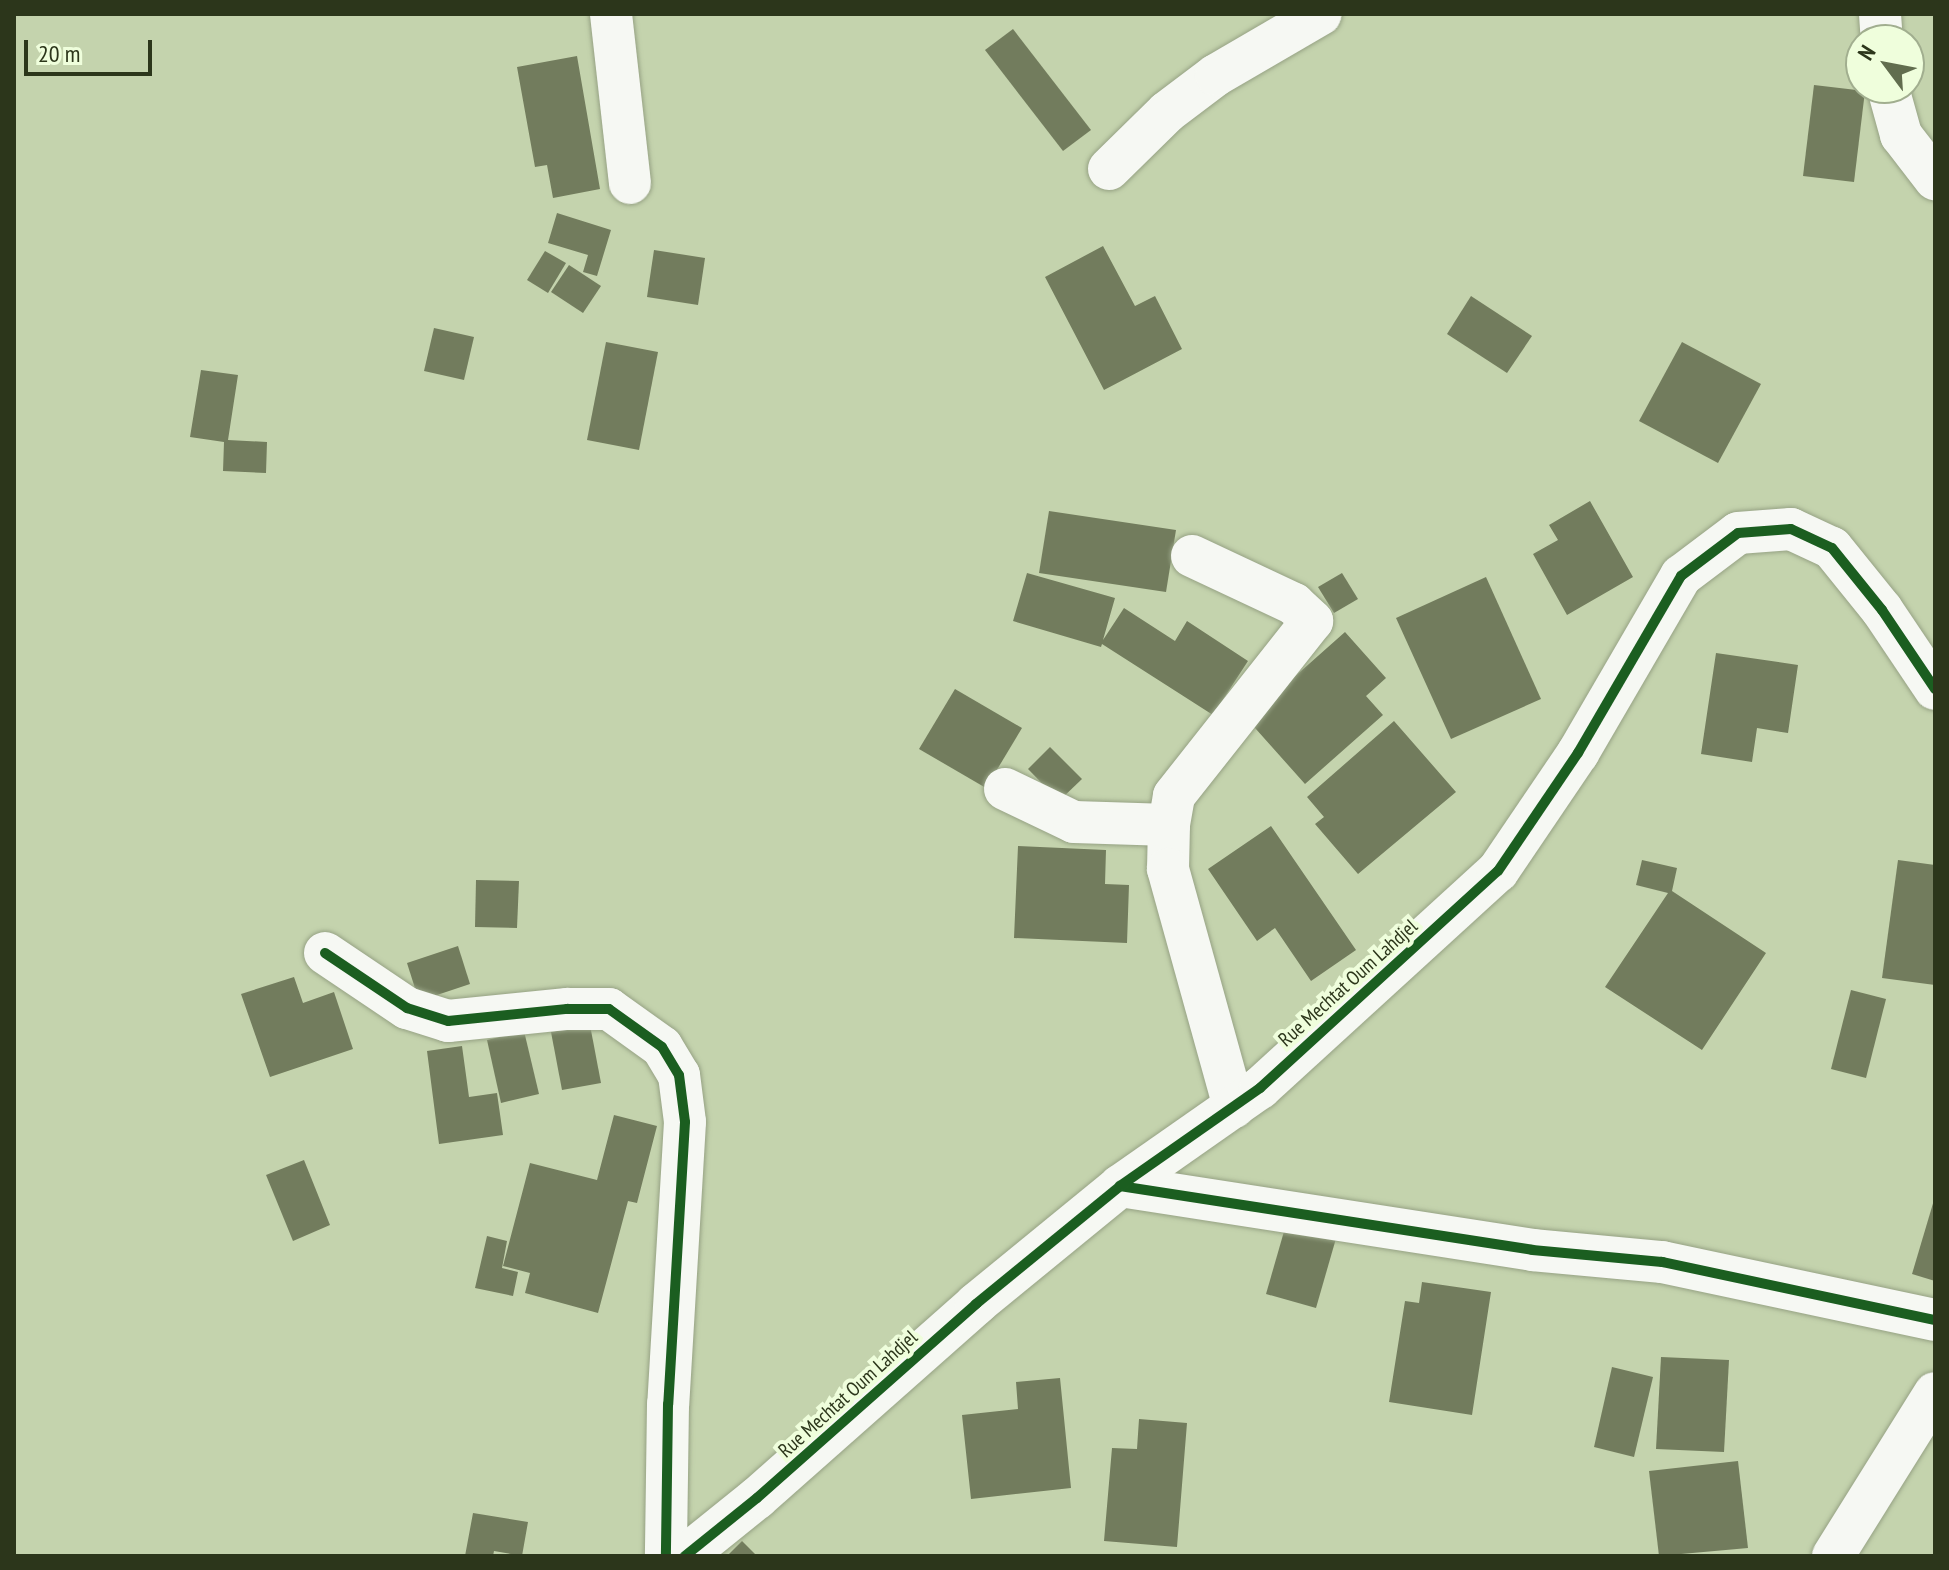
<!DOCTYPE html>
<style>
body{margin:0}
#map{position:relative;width:1949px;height:1570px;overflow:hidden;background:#c4d3ad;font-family:"PT Sans Narrow",sans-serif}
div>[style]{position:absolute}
.building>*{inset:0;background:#727c5d}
.roads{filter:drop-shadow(0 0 2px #96a284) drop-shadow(0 0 2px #96a284)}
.street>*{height:42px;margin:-21px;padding:0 21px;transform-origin:21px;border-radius:21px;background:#f6f8f3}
.cycleway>*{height:10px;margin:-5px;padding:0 5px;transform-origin:5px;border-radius:5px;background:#1b5e20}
span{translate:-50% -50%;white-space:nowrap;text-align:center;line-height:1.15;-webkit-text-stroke:8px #effedc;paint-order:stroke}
.street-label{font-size:20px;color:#2c361b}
.frame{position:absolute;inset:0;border:16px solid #2c361b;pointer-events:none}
.north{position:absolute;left:1845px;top:24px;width:80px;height:80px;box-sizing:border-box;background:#effedc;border:2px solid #a1ae8f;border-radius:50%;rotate:302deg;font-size:22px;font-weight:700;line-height:32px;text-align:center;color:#2c361b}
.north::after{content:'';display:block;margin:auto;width:28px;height:36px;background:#616d4e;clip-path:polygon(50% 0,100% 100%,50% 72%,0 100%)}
.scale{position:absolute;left:24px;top:40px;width:128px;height:36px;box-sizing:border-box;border:4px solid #2c361b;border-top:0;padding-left:10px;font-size:24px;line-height:28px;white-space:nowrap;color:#2c361b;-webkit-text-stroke:6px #effedc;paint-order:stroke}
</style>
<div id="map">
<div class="building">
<i style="clip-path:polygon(1013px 29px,1091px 130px,1063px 151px,985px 50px)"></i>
<i style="clip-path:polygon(577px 56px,600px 189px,553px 198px,547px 165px,535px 167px,517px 67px)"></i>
<i style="clip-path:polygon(1814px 85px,1865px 91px,1854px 182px,1803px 176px)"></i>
<i style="clip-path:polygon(557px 213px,611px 230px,597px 276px,583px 272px,588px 255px,548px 243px)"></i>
<i style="clip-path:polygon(1103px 246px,1135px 306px,1155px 296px,1182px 349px,1104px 390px,1045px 277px)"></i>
<i style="clip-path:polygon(654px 250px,705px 258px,698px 305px,647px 297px)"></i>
<i style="clip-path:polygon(545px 251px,566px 263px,548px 293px,527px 280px)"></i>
<i style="clip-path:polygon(569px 265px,601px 286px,583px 313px,551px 292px)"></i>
<i style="clip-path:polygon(1471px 296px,1532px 336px,1507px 373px,1447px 334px)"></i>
<i style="clip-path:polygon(434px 328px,474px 337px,464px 380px,424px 371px)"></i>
<i style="clip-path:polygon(606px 342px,658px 352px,639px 450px,587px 440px)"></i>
<i style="clip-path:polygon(1682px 342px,1761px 384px,1718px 463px,1639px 421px)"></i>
<i style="clip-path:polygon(201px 370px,238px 375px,228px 440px,267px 442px,266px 473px,223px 471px,224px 442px,190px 437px)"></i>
<i style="clip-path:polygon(1590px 501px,1633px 577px,1567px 615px,1533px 554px,1558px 540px,1549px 525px)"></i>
<i style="clip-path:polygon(1049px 511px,1176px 530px,1166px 592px,1039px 573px)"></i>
<i style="clip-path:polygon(1027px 573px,1115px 598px,1103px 640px,1124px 608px,1175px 641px,1187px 621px,1248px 661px,1213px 715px,1102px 644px,1101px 647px,1013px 621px)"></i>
<i style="clip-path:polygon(1342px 573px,1358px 599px,1334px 613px,1318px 587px)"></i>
<i style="clip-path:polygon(1486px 577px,1541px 699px,1451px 739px,1396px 618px)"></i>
<i style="clip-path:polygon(1345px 632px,1386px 678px,1366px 696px,1383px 715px,1305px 784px,1247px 719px)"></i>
<i style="clip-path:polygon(1716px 653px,1798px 665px,1788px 733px,1757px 728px,1752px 762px,1701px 754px)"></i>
<i style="clip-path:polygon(955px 689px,1022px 728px,986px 788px,919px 749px)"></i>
<i style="clip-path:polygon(1394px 721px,1456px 792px,1358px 874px,1315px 824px,1324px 817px,1307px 797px)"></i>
<i style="clip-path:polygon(1050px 747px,1082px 779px,1059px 801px,1028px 769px)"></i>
<i style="clip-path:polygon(1271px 826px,1356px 950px,1311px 981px,1275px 928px,1257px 941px,1208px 869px)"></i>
<i style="clip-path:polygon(1018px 846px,1106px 850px,1105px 884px,1129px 885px,1127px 943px,1014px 938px)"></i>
<i style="clip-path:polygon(1642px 860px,1677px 868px,1672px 891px,1766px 953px,1702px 1050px,1605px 987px,1668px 893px,1636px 885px)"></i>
<i style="clip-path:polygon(1898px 860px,1935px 865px,1935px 985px,1882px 978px)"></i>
<i style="clip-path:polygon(476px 880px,519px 881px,517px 928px,475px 927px)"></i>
<i style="clip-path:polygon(458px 946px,470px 984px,419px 1001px,407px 963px)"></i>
<i style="clip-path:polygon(294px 977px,303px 1003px,334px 992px,353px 1049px,270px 1077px,241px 994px)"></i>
<i style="clip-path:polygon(1851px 990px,1886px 999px,1866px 1078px,1831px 1069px)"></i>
<i style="clip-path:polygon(590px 1025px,601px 1083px,562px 1090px,551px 1032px)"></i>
<i style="clip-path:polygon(524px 1031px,539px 1094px,501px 1103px,487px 1040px)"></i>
<i style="clip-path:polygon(462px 1046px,469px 1097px,497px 1093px,503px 1135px,439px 1144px,427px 1051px)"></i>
<i style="clip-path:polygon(614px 1115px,657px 1126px,637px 1203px,628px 1201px,598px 1313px,525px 1293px,530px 1273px,503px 1266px,530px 1163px,597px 1180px)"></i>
<i style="clip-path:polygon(304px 1160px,330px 1225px,293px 1241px,266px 1175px)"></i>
<i style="clip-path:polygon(1934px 1200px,1935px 1200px,1935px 1281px,1912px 1274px)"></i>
<i style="clip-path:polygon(1287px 1221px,1337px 1235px,1316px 1308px,1266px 1294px)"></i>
<i style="clip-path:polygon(487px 1236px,507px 1241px,502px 1268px,518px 1272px,513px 1296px,475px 1288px)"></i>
<i style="clip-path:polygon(1422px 1282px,1491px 1292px,1472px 1415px,1389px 1402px,1405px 1301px,1419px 1303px)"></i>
<i style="clip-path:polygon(1661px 1357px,1729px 1360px,1724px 1452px,1656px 1449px)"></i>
<i style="clip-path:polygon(1612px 1367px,1653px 1377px,1634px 1457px,1594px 1447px)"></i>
<i style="clip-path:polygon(1060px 1378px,1071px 1488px,971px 1499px,962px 1415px,1018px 1409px,1016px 1382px)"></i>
<i style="clip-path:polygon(1139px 1419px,1187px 1423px,1177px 1547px,1104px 1541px,1112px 1448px,1137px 1449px)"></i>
<i style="clip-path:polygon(1738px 1461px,1748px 1548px,1659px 1556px,1649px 1471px)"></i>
<i style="clip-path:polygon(473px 1513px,528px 1522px,522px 1556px,494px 1551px,493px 1556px,465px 1556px)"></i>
<i style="clip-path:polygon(742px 1541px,757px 1556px,727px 1556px)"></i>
</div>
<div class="roads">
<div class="street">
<i style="left:611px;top:14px;width:170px;rotate:83.6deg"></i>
<i style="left:1880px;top:14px;width:26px;rotate:86deg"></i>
<i style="left:1888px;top:88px;width:49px;rotate:74.5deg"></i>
<i style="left:1901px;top:135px;width:56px;rotate:52.3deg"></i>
<i style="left:1109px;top:169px;width:81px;rotate:-44.5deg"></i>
<i style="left:1167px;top:112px;width:61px;rotate:-37.1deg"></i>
<i style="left:1216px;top:75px;width:121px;rotate:-30.2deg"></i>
<i style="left:1192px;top:556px;width:113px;rotate:25.2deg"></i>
<i style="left:1294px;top:604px;width:25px;rotate:43deg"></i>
<i style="left:1312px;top:621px;width:223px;rotate:128.3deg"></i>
<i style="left:1174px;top:796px;width:29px;rotate:100deg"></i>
<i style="left:1169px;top:825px;width:44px;rotate:91.3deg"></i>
<i style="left:1168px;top:869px;width:247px;rotate:74.5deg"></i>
<i style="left:1005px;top:789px;width:76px;rotate:25.6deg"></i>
<i style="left:1074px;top:822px;width:95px;rotate:1.8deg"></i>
<i style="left:325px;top:953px;width:99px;rotate:33.9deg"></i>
<i style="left:407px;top:1008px;width:43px;rotate:17.6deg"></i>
<i style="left:448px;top:1021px;width:120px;rotate:-5.8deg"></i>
<i style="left:567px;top:1009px;width:42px"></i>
<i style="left:609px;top:1009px;width:65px;rotate:35.6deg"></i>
<i style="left:662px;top:1047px;width:33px;rotate:59deg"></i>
<i style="left:679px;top:1075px;width:47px;rotate:82.7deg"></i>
<i style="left:685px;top:1122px;width:283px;rotate:93.4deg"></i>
<i style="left:668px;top:1404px;width:152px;rotate:90.8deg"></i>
<i style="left:1120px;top:1186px;width:417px;rotate:8.8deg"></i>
<i style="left:1532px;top:1250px;width:131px;rotate:5.3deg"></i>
<i style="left:1662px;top:1262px;width:279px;rotate:12deg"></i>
<i style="left:685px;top:1556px;width:92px;rotate:-38.9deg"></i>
<i style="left:757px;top:1498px;width:293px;rotate:-41.5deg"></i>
<i style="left:976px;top:1304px;width:186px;rotate:-39.3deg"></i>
<i style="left:1120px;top:1186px;width:171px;rotate:-35deg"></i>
<i style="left:1260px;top:1088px;width:322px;rotate:-42.4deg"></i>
<i style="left:1498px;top:871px;width:143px;rotate:-55.9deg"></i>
<i style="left:1578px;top:753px;width:205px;rotate:-59.8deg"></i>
<i style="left:1681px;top:576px;width:71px;rotate:-37deg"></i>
<i style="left:1738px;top:533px;width:53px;rotate:-4.3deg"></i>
<i style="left:1791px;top:529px;width:45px;rotate:24.9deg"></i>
<i style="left:1832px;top:548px;width:80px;rotate:51.1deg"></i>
<i style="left:1882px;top:610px;width:95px;rotate:56.1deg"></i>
<i style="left:1833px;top:1556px;width:192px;rotate:-58deg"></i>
</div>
</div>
<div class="cycleway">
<i style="left:325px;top:953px;width:99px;rotate:33.9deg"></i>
<i style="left:407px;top:1008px;width:43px;rotate:17.6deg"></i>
<i style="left:448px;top:1021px;width:120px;rotate:-5.8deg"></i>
<i style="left:567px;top:1009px;width:42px"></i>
<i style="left:609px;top:1009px;width:65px;rotate:35.6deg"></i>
<i style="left:662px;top:1047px;width:33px;rotate:59deg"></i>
<i style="left:679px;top:1075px;width:47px;rotate:82.7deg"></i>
<i style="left:685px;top:1122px;width:283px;rotate:93.4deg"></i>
<i style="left:668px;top:1404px;width:152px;rotate:90.8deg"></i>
<i style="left:1120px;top:1186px;width:417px;rotate:8.8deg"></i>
<i style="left:1532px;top:1250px;width:131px;rotate:5.3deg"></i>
<i style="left:1662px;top:1262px;width:279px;rotate:12deg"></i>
<i style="left:685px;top:1556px;width:92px;rotate:-38.9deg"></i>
<i style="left:757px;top:1498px;width:293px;rotate:-41.5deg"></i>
<i style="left:976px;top:1304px;width:186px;rotate:-39.3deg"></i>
<i style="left:1120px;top:1186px;width:171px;rotate:-35deg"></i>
<i style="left:1260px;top:1088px;width:322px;rotate:-42.4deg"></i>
<i style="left:1498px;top:871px;width:143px;rotate:-55.9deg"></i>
<i style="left:1578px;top:753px;width:205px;rotate:-59.8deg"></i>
<i style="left:1681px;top:576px;width:71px;rotate:-37deg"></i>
<i style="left:1738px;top:533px;width:53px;rotate:-4.3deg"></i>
<i style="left:1791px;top:529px;width:45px;rotate:24.9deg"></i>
<i style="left:1832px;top:548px;width:80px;rotate:51.1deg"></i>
<i style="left:1882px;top:610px;width:95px;rotate:56.1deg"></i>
</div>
<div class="street-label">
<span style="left:1348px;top:983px;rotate:-42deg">Rue Mechtat Oum Lahdjel</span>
<span style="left:848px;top:1394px;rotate:-42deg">Rue Mechtat Oum Lahdjel</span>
</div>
<div class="frame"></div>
<div class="north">N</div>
<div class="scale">20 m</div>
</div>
